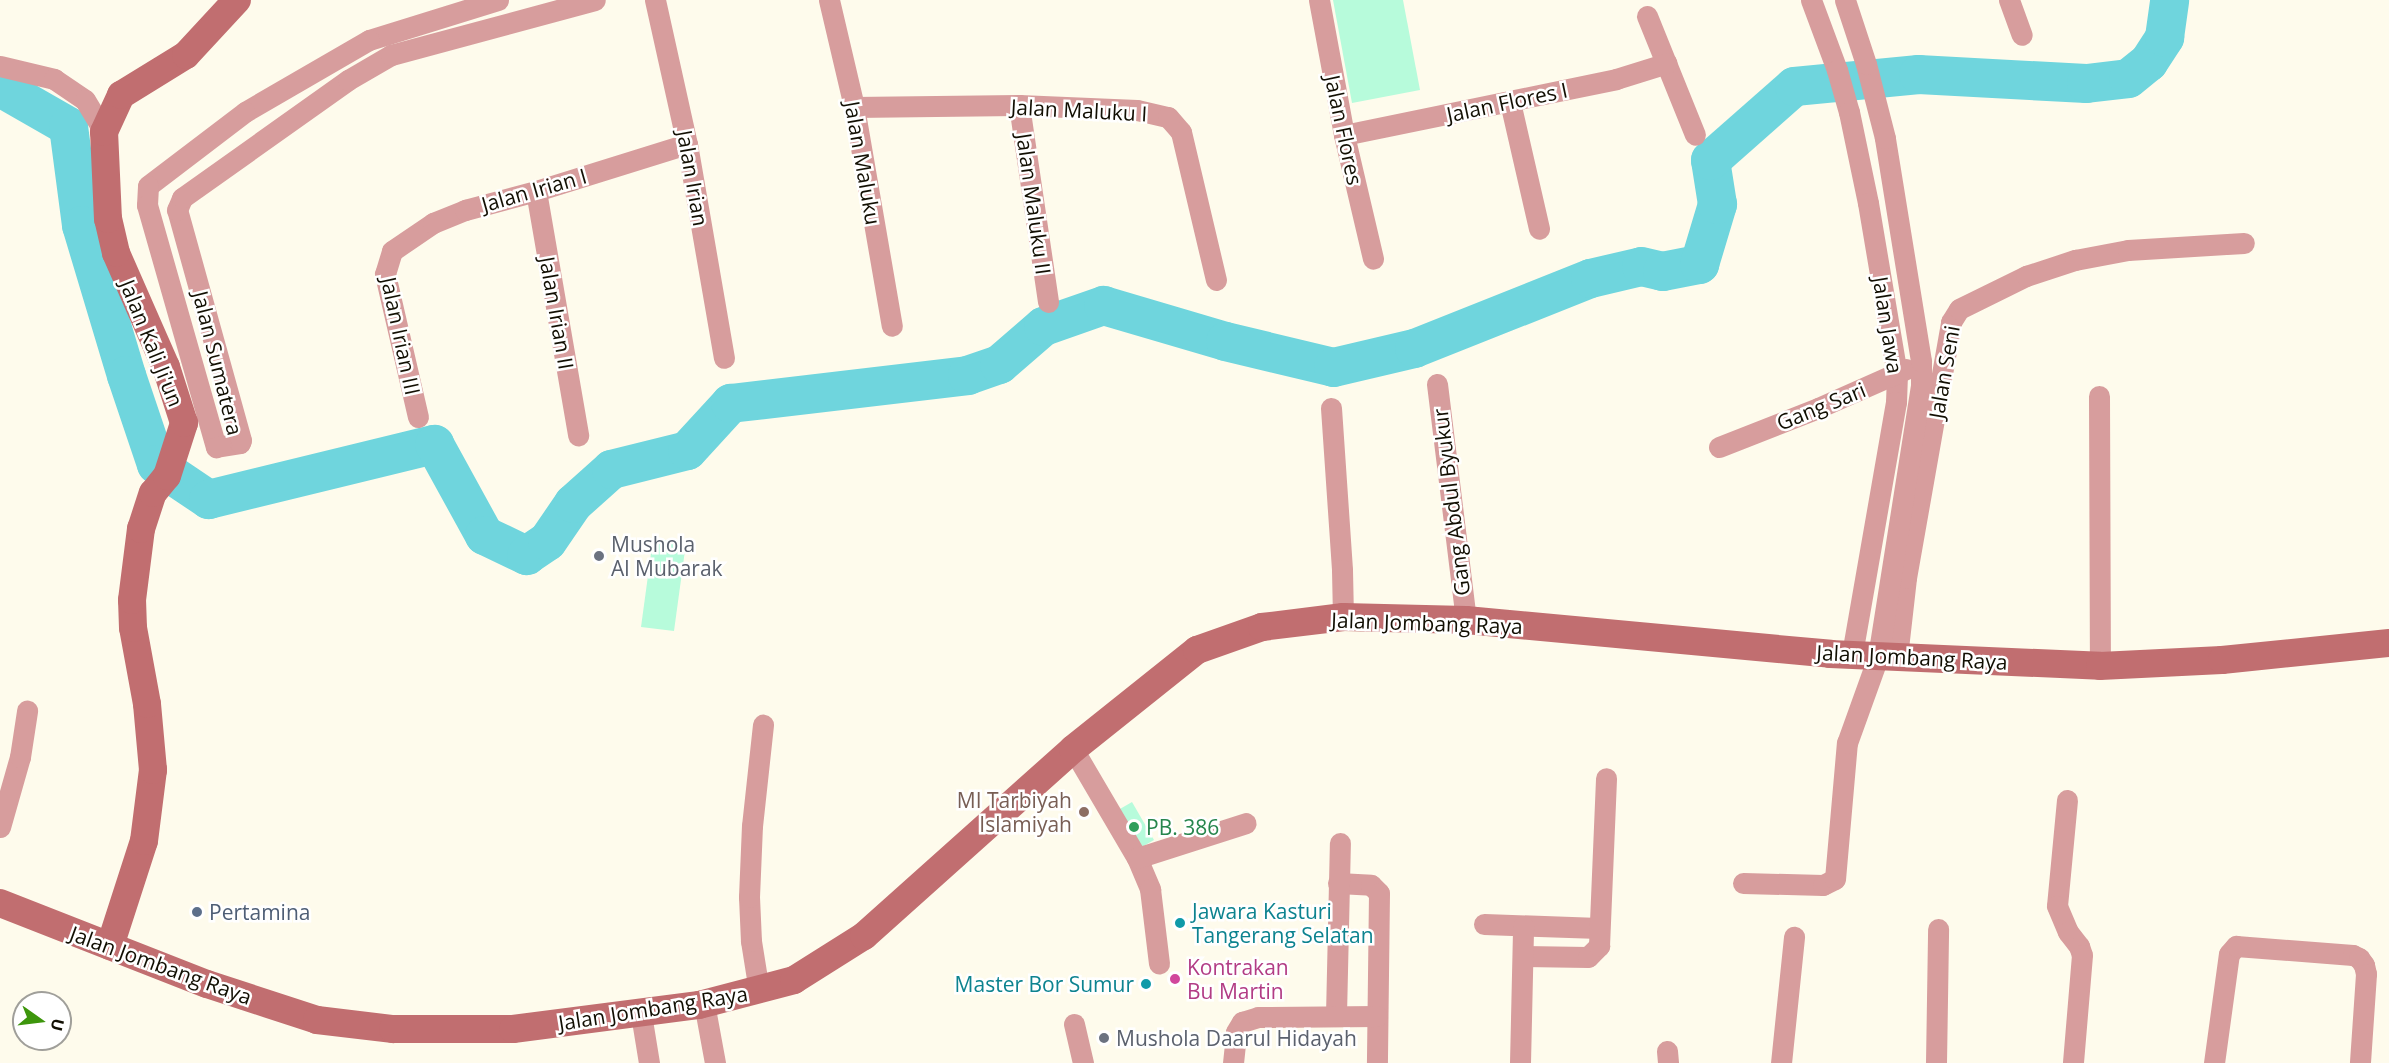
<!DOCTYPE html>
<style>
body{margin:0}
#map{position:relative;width:2389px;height:1063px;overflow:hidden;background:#fefbec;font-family:"Open Sans",sans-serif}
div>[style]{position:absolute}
.green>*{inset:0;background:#b7fbdb}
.river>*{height:39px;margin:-19.5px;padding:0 19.5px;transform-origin:19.5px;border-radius:19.5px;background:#6fd5dd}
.street>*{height:21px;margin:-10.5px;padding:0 10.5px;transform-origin:10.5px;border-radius:10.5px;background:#d79d9d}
.secondary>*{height:28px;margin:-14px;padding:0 14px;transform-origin:14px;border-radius:14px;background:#c16e70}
.dots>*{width:16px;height:16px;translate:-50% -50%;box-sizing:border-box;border:3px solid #fff;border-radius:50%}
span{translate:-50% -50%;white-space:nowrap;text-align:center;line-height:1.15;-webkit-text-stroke:5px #fff;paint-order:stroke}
.street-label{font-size:21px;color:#120f03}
.worship-label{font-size:21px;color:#5b616d}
.left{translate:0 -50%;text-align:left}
.education-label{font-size:21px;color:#785e54}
.right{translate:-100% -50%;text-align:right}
.leisure-label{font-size:21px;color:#27864d}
.culture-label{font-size:21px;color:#0d838f}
.service-label{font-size:21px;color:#4e5e75}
.hotel-label{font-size:21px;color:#b23c85}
.north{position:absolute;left:12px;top:991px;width:60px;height:60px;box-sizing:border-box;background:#fff;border:2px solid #a09f9a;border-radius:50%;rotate:104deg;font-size:16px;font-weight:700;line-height:24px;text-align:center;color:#120f03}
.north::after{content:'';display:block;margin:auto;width:21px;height:27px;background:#3d960c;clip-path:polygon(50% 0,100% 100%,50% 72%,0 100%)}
</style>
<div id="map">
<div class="green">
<i style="clip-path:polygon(1333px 0,1403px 0,1420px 90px,1352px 103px)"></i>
<i style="clip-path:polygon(653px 539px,686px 543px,674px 631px,641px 627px)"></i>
<i style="clip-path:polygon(1132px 802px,1154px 840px,1135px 851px,1113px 813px)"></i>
</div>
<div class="river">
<i style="left:0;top:87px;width:78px;rotate:29.8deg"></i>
<i style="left:68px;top:126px;width:100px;rotate:82.5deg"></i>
<i style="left:81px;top:225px;width:157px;rotate:73.3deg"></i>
<i style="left:126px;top:375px;width:94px;rotate:71.4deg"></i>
<i style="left:156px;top:464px;width:63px;rotate:33.9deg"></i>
<i style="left:208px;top:499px;width:233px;rotate:-13.7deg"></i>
<i style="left:434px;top:444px;width:104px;rotate:61.2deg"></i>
<i style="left:484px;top:535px;width:47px;rotate:25.5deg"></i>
<i style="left:526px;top:555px;width:25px;rotate:-34deg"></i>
<i style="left:547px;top:541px;width:46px;rotate:-55.6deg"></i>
<i style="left:573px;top:503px;width:51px;rotate:-41.8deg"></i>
<i style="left:611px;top:469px;width:78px;rotate:-14deg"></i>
<i style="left:687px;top:450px;width:64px;rotate:-47.5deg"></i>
<i style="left:730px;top:403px;width:239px;rotate:-6.7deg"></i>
<i style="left:967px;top:375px;width:34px;rotate:-19deg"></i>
<i style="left:999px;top:364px;width:58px;rotate:-40.8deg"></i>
<i style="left:1043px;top:326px;width:64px;rotate:-19.3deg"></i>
<i style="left:1103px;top:305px;width:127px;rotate:16.4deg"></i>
<i style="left:1225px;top:341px;width:111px;rotate:13.5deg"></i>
<i style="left:1333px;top:367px;width:83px;rotate:-13.2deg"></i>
<i style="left:1414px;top:348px;width:189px;rotate:-21.7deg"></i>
<i style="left:1590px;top:278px;width:52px;rotate:-13.2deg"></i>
<i style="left:1641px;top:266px;width:22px;rotate:13deg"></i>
<i style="left:1662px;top:271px;width:38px;rotate:-11deg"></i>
<i style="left:1699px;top:264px;width:63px;rotate:-73.3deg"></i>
<i style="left:1717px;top:204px;width:45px;rotate:-99deg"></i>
<i style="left:1710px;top:160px;width:112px;rotate:-41.4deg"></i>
<i style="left:1794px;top:86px;width:125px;rotate:-5.5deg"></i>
<i style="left:1918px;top:74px;width:168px;rotate:3.1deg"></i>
<i style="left:2086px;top:83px;width:42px;rotate:-6.8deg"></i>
<i style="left:2128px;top:78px;width:26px;rotate:-39deg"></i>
<i style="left:2148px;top:62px;width:30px;rotate:-57deg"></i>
<i style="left:2164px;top:37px;width:37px;rotate:-82deg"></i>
</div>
<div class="street">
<i style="left:498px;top:0;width:135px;rotate:162.8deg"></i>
<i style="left:369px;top:40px;width:143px;rotate:149.9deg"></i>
<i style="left:245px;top:112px;width:122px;rotate:142.7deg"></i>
<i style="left:148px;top:186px;width:19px;rotate:93deg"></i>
<i style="left:147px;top:205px;width:252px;rotate:74.1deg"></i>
<i style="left:216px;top:447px;width:24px;rotate:-9deg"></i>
<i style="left:240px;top:443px;width:3px;rotate:-72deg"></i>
<i style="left:241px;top:440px;width:239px;rotate:-105.5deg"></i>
<i style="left:177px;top:210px;width:13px;rotate:-67deg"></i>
<i style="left:182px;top:198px;width:204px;rotate:-35.4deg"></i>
<i style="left:348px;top:80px;width:50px;rotate:-30.2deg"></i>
<i style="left:391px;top:55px;width:211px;rotate:-15.1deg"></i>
<i style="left:655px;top:0;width:148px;rotate:77.5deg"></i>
<i style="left:687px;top:144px;width:217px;rotate:80.2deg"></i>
<i style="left:829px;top:0;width:110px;rotate:76.8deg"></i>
<i style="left:854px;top:107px;width:222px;rotate:80.2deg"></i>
<i style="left:1319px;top:0;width:137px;rotate:79.5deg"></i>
<i style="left:1344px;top:135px;width:127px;rotate:76.8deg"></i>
<i style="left:1811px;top:0;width:75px;rotate:69.6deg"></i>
<i style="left:1837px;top:70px;width:44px;rotate:74.1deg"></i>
<i style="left:1849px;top:112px;width:93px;rotate:78.2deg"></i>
<i style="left:1868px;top:203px;width:173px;rotate:80.4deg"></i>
<i style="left:1897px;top:374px;width:28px;rotate:92deg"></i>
<i style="left:1896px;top:402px;width:257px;rotate:99.9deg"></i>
<i style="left:2009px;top:0;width:37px;rotate:70deg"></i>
<i style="left:1647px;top:16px;width:128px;rotate:68deg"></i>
<i style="left:0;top:66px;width:56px;rotate:13.5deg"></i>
<i style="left:54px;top:79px;width:37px;rotate:34deg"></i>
<i style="left:85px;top:100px;width:37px;rotate:59deg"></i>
<i style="left:1510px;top:102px;width:130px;rotate:77.1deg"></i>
<i style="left:1019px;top:105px;width:199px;rotate:81.6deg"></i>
<i style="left:854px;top:107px;width:165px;rotate:-0.7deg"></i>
<i style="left:1019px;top:105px;width:118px;rotate:2.4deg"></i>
<i style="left:1137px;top:110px;width:32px;rotate:13deg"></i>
<i style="left:1168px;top:117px;width:20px;rotate:49deg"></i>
<i style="left:1181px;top:132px;width:152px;rotate:76.7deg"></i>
<i style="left:1344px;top:135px;width:278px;rotate:-11.6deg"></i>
<i style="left:1616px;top:79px;width:53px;rotate:-17.4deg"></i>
<i style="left:536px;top:191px;width:248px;rotate:80.2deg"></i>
<i style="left:1437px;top:384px;width:238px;rotate:83deg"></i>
<i style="left:2099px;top:396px;width:270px;rotate:89.8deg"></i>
<i style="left:1331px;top:408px;width:162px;rotate:86.1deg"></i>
<i style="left:1342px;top:570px;width:47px;rotate:88.8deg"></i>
<i style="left:418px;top:417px;width:147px;rotate:-103deg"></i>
<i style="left:385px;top:274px;width:24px;rotate:-73deg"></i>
<i style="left:392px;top:251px;width:50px;rotate:-34.3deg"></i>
<i style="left:433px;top:223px;width:35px;rotate:-22deg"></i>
<i style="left:465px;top:210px;width:73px;rotate:-15deg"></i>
<i style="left:536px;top:191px;width:158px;rotate:-17.3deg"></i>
<i style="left:1719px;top:447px;width:106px;rotate:-21.5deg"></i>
<i style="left:1818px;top:408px;width:96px;rotate:-23.9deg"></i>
<i style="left:1897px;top:657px;width:80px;rotate:-83.5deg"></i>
<i style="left:1906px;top:578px;width:260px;rotate:-80deg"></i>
<i style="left:1951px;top:322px;width:15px;rotate:-58deg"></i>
<i style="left:1959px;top:309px;width:75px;rotate:-26.2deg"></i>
<i style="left:2026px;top:276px;width:52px;rotate:-18.1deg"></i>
<i style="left:2075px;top:260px;width:54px;rotate:-10.7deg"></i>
<i style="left:2128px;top:250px;width:116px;rotate:-3.5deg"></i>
<i style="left:1073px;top:749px;width:126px;rotate:59.6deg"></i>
<i style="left:1137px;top:858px;width:34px;rotate:67deg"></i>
<i style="left:1150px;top:889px;width:75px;rotate:83.1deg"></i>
<i style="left:2067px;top:800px;width:106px;rotate:95.4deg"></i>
<i style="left:2057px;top:906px;width:28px;rotate:67deg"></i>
<i style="left:2068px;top:932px;width:18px;rotate:52deg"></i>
<i style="left:2079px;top:946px;width:9px;rotate:72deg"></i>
<i style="left:2082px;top:955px;width:108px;rotate:94.8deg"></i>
<i style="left:0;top:827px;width:73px;rotate:-74.1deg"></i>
<i style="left:20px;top:757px;width:47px;rotate:-81.3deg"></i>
<i style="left:1137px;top:858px;width:114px;rotate:-17.8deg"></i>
<i style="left:1338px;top:883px;width:33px;rotate:3deg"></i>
<i style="left:1371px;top:885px;width:11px;rotate:45deg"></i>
<i style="left:1379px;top:893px;width:170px;rotate:90.7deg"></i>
<i style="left:1743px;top:883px;width:80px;rotate:1.4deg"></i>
<i style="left:1823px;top:885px;width:13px;rotate:-27deg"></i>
<i style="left:1835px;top:879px;width:137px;rotate:-85deg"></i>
<i style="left:1847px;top:743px;width:91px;rotate:-70.2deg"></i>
<i style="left:1878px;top:657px;width:276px;rotate:-81deg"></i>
<i style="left:1921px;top:384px;width:23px;rotate:-90deg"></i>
<i style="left:1921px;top:361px;width:226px;rotate:-99.2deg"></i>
<i style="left:1885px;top:138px;width:76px;rotate:-104.4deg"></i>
<i style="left:1866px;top:64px;width:67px;rotate:-108.2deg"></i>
<i style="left:1484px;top:924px;width:115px;rotate:2deg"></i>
<i style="left:1523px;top:956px;width:65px;rotate:0.9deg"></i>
<i style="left:1588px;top:957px;width:16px;rotate:-45deg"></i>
<i style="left:1599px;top:946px;width:168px;rotate:-87.6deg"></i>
<i style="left:759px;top:991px;width:51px;rotate:-99.1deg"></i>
<i style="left:751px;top:941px;width:44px;rotate:-92.6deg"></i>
<i style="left:749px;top:897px;width:71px;rotate:-87.6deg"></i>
<i style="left:752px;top:826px;width:102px;rotate:-83.8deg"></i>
<i style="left:704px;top:1003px;width:61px;rotate:79.6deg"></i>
<i style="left:641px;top:1014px;width:50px;rotate:80.7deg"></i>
<i style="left:1336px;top:1015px;width:172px;rotate:-88.7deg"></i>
<i style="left:1074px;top:1024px;width:40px;rotate:77deg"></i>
<i style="left:1667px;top:1051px;width:12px;rotate:85deg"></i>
<i style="left:1233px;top:1063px;width:31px;rotate:-84deg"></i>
<i style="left:1236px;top:1032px;width:12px;rotate:-59deg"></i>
<i style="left:1242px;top:1022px;width:17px;rotate:-17deg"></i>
<i style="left:1258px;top:1017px;width:119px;rotate:-0.5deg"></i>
<i style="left:1520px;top:1063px;width:137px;rotate:-88.7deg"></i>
<i style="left:1781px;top:1063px;width:127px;rotate:-84.1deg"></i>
<i style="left:1936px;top:1063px;width:134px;rotate:-89.1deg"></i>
<i style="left:2214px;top:1063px;width:110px;rotate:-82.2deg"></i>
<i style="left:2229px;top:954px;width:11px;rotate:-49deg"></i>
<i style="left:2236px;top:946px;width:117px;rotate:4.4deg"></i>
<i style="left:2353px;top:955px;width:7px;rotate:27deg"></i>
<i style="left:2359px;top:958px;width:9px;rotate:54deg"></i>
<i style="left:2364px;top:965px;width:9px;rotate:77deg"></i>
<i style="left:2366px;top:974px;width:89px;rotate:93.9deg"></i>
</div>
<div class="secondary">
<i style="left:0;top:903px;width:222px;rotate:21.4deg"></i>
<i style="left:207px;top:984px;width:116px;rotate:18.1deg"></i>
<i style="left:317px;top:1020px;width:77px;rotate:6.8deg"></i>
<i style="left:393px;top:1029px;width:120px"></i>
<i style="left:513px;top:1029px;width:188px;rotate:-7.4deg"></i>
<i style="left:699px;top:1005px;width:98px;rotate:-14.7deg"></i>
<i style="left:794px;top:980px;width:83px;rotate:-32.2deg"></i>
<i style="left:864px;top:936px;width:280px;rotate:-41.8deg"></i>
<i style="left:1073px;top:749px;width:159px;rotate:-38.6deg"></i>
<i style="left:1197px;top:650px;width:69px;rotate:-19.5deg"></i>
<i style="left:1262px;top:627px;width:82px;rotate:-7deg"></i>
<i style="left:1343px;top:617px;width:123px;rotate:1.4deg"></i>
<i style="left:1466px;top:620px;width:366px;rotate:5.3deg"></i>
<i style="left:1830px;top:654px;width:270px;rotate:2.5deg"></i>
<i style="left:2100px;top:666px;width:122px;rotate:-2.8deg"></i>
<i style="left:2222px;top:660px;width:168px;rotate:-5.8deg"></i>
<i style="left:110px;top:946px;width:110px;rotate:-72.1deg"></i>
<i style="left:144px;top:841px;width:72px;rotate:-82.8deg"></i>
<i style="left:153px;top:770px;width:66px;rotate:-95.2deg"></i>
<i style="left:147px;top:704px;width:77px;rotate:-100.4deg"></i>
<i style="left:133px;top:628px;width:28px;rotate:-92deg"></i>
<i style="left:132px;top:600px;width:72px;rotate:-82.8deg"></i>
<i style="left:141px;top:529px;width:38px;rotate:-72deg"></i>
<i style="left:153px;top:493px;width:22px;rotate:-51deg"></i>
<i style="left:167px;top:476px;width:56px;rotate:-72.2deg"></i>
<i style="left:184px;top:423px;width:59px;rotate:-107.8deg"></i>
<i style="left:166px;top:367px;width:124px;rotate:-113.7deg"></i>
<i style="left:116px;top:253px;width:35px;rotate:-103deg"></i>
<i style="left:108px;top:219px;width:87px;rotate:-92.6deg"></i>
<i style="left:104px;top:132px;width:41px;rotate:-65.3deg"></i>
<i style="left:121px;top:95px;width:76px;rotate:-31.6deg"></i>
<i style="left:186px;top:55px;width:75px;rotate:-47.2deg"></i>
</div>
<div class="dots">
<i style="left:599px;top:556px;background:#6b7280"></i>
<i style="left:1084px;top:812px;background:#8d6e63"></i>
<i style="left:1134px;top:827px;background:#2e9e5b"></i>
<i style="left:197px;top:912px;background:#5c6f8a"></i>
<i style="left:1180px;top:923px;background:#0f9aa8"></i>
<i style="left:1175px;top:979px;background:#d1479c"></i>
<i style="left:1146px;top:984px;background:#0f9aa8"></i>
<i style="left:1104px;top:1038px;background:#6b7280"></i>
</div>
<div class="street-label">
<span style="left:1507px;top:102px;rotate:-12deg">Jalan Flores I</span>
<span style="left:1079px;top:110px;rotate:3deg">Jalan Maluku I</span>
<span style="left:1344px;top:130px;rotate:78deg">Jalan Flores</span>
<span style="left:863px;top:163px;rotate:80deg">Jalan Maluku</span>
<span style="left:693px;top:178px;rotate:80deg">Jalan Irian</span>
<span style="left:534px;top:190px;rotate:-16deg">Jalan Irian I</span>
<span style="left:1034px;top:204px;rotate:82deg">Jalan Maluku II</span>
<span style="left:557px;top:313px;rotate:80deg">Jalan Irian II</span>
<span style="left:1888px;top:325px;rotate:81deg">Jalan Jawa</span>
<span style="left:401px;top:336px;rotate:78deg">Jalan Irian III</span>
<span style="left:152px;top:343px;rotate:68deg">Jalan Kali Ji'un</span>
<span style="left:218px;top:363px;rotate:76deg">Jalan Sumatera</span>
<span style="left:1944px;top:372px;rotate:-80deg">Jalan Seni</span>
<span style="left:1821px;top:406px;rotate:-22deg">Gang Sari</span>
<span style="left:1451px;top:502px;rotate:-97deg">Gang Abdul Byukur</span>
<span style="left:1427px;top:623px;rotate:2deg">Jalan Jombang Raya</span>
<span style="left:1912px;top:657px;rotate:3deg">Jalan Jombang Raya</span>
<span style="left:161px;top:965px;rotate:20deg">Jalan Jombang Raya</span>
<span style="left:653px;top:1008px;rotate:-9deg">Jalan Jombang Raya</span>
</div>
<div class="worship-label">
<span class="left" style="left:611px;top:556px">Mushola<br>Al Mubarak</span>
<span class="left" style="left:1116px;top:1038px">Mushola Daarul Hidayah</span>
</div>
<div class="education-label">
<span class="right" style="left:1072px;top:812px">MI Tarbiyah<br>Islamiyah</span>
</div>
<div class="leisure-label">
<span class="left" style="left:1146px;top:827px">PB. 386</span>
</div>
<div class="culture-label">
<span class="left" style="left:1192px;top:923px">Jawara Kasturi<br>Tangerang Selatan</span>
<span class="right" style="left:1134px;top:984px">Master Bor Sumur</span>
</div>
<div class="service-label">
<span class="left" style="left:209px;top:912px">Pertamina</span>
</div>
<div class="hotel-label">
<span class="left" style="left:1187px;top:979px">Kontrakan<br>Bu Martin</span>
</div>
<div class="north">U</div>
</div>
